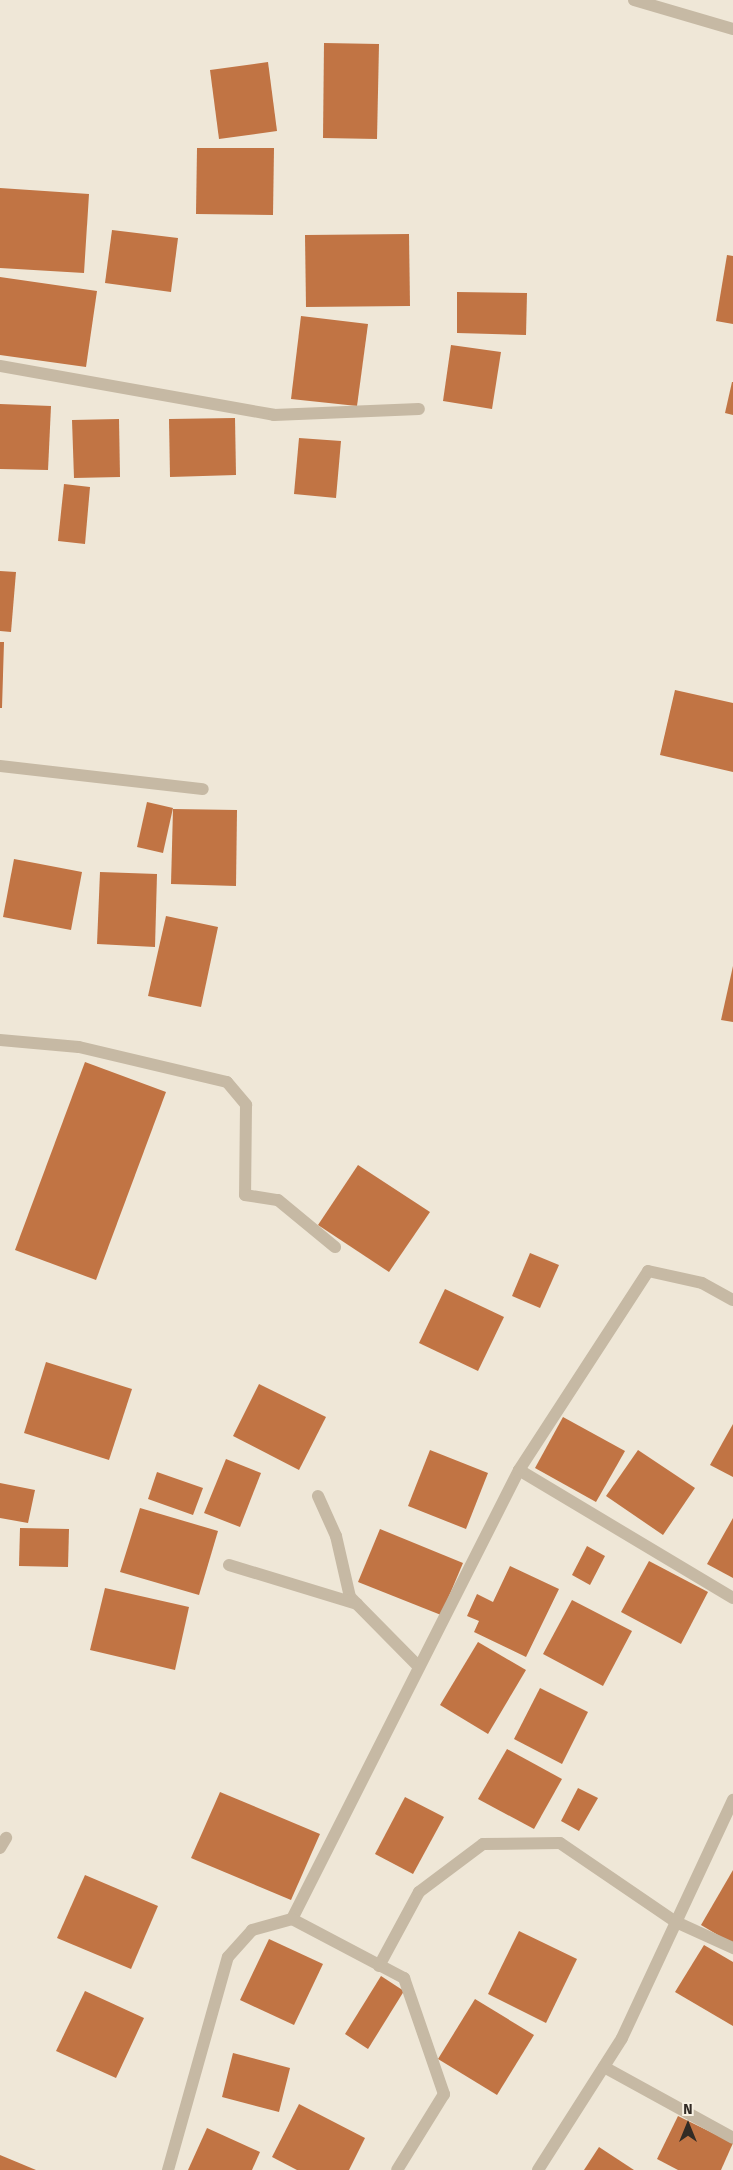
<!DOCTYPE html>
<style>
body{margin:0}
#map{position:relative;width:733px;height:2170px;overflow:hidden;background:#efe7d7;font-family:"Fira Sans",sans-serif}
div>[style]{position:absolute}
.building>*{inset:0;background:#c17444}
.street>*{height:12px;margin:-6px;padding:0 6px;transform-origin:6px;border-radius:6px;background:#c6b9a4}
span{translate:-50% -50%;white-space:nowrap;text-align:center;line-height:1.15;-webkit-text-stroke:5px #f8f1e3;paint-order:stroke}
.north{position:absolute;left:663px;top:2100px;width:50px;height:50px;-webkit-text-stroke:4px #f8f1e3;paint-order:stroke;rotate:0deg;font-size:14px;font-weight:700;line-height:20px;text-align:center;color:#322b25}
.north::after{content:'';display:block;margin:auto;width:18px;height:22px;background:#322b25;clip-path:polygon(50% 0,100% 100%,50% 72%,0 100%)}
</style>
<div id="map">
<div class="building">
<i style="clip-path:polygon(324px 43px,379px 44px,377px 139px,323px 138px)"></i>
<i style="clip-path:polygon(268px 62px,277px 131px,219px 139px,210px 70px)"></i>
<i style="clip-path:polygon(197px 148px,274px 148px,273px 215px,196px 214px)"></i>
<i style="clip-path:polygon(0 188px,89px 194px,84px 273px,0 268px)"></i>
<i style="clip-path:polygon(112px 230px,178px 238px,171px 292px,105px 283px)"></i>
<i style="clip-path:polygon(409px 234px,410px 306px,306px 307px,305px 235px)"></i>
<i style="clip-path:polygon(727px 255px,733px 256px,733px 324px,716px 321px)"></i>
<i style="clip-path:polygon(0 277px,97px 291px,86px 367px,0 355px)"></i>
<i style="clip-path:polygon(457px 292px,527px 293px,526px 335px,457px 333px)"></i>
<i style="clip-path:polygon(301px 316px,368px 324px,357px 406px,291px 399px)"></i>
<i style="clip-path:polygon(451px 345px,501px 352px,492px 409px,443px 401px)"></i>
<i style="clip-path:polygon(732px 382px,733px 382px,733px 415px,725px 413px)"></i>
<i style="clip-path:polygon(0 404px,51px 406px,48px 470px,0 469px)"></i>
<i style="clip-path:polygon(235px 418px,236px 475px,170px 477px,169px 419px)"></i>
<i style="clip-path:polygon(119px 419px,120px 477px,74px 478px,72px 420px)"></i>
<i style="clip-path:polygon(299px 438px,341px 441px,336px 498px,294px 494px)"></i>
<i style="clip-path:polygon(64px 484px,90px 487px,85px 544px,58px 541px)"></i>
<i style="clip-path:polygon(0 571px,16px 572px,11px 632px,0 631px)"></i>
<i style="clip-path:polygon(0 642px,4px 642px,2px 708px,0 708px)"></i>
<i style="clip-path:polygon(675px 690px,733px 703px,733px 772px,660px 755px)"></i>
<i style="clip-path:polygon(147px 802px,173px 808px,163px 853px,137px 847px)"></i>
<i style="clip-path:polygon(173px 809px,237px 810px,236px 886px,171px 884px)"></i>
<i style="clip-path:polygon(14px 859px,82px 872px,71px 930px,3px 917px)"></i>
<i style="clip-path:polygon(100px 872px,157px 874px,155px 947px,97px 944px)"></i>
<i style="clip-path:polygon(166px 916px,218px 927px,201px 1007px,148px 996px)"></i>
<i style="clip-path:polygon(733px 966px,733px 1022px,721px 1020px)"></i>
<i style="clip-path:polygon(85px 1062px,166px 1092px,96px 1280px,15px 1250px)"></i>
<i style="clip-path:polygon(358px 1165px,430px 1212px,389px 1272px,318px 1225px)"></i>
<i style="clip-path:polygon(530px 1253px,559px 1265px,540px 1308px,512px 1296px)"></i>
<i style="clip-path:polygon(445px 1289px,504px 1317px,478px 1371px,419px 1343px)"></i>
<i style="clip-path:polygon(46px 1362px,132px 1389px,109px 1460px,24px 1433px)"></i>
<i style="clip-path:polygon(259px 1384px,326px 1417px,299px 1470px,233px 1436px)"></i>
<i style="clip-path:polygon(563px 1417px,625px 1451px,596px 1502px,535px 1468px)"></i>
<i style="clip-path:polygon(733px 1424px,733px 1477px,710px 1465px)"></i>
<i style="clip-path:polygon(430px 1450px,488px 1473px,466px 1529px,408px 1506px)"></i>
<i style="clip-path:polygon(638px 1450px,695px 1488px,663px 1535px,606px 1496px)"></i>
<i style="clip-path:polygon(226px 1459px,261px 1473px,240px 1527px,204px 1513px)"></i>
<i style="clip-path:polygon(157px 1472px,203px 1488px,193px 1515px,148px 1499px)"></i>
<i style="clip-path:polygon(0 1483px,35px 1490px,28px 1523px,0 1518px)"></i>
<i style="clip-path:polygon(140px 1508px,218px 1531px,199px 1595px,120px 1572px)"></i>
<i style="clip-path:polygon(733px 1518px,733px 1578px,707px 1564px)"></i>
<i style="clip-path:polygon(20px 1528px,69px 1529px,68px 1567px,19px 1566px)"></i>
<i style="clip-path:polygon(380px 1529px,463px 1563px,441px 1615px,358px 1582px)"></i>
<i style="clip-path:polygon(587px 1546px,605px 1556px,590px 1585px,572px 1575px)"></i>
<i style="clip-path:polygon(649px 1561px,708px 1592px,681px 1644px,621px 1612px)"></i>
<i style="clip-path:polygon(510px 1566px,559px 1589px,526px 1657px,474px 1632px,479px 1621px,467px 1616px,477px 1594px,493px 1602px)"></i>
<i style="clip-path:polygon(105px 1588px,189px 1607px,175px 1670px,90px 1650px)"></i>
<i style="clip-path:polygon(572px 1600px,632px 1631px,603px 1686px,543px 1654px)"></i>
<i style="clip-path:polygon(478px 1642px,526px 1670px,488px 1734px,440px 1705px)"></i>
<i style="clip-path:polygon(540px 1688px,588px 1712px,562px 1764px,514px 1739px)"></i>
<i style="clip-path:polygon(507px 1749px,562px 1779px,534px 1829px,478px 1799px)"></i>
<i style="clip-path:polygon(578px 1788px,598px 1798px,579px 1831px,561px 1821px)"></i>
<i style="clip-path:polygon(220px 1792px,320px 1834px,291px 1900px,191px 1858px)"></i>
<i style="clip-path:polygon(405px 1797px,444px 1817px,413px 1874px,375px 1854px)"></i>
<i style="clip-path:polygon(733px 1870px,733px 1944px,701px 1925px)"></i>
<i style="clip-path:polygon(85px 1875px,158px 1906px,131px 1969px,57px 1938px)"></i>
<i style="clip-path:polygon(519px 1931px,577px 1959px,546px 2023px,488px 1994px)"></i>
<i style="clip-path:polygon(269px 1939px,323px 1964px,294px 2025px,240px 2000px)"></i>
<i style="clip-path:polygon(704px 1945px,733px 1962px,733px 2026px,675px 1992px)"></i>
<i style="clip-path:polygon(381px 1976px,404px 1991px,368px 2049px,345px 2034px)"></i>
<i style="clip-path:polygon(85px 1991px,144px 2018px,116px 2078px,56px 2051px)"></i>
<i style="clip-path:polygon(475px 1999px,534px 2035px,497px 2095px,438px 2059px)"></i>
<i style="clip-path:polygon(233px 2053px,290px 2068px,279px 2112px,222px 2097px)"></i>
<i style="clip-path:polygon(299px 2104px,365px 2138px,349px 2170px,297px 2170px,272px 2157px)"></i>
<i style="clip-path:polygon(678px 2116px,733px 2143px,721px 2170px,678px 2170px,657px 2159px)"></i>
<i style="clip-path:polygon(207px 2128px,260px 2152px,252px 2170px,188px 2170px)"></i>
<i style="clip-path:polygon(599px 2147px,634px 2170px,584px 2170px)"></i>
<i style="clip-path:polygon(0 2155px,36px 2170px,0 2170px)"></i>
</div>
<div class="street">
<i style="left:634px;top:0;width:103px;rotate:16.3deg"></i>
<i style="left:0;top:366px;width:278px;rotate:10.1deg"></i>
<i style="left:274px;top:415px;width:145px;rotate:-2.4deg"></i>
<i style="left:0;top:766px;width:204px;rotate:6.5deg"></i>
<i style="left:0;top:1040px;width:79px;rotate:5.1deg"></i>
<i style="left:79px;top:1047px;width:152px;rotate:13.3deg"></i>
<i style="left:227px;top:1082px;width:30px;rotate:50deg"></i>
<i style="left:246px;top:1105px;width:90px;rotate:90.6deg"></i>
<i style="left:245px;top:1195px;width:33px;rotate:9deg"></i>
<i style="left:278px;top:1200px;width:74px;rotate:39.5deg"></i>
<i style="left:519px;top:1470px;width:249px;rotate:30.9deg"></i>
<i style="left:318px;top:1496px;width:44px;rotate:65.8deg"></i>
<i style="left:336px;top:1536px;width:63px;rotate:77.1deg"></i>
<i style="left:350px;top:1597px;width:98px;rotate:45.4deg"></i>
<i style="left:229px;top:1565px;width:134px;rotate:16.9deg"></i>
<i style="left:0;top:1848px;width:12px;rotate:-59deg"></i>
<i style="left:292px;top:1919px;width:503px;rotate:-63.18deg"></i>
<i style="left:519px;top:1470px;width:237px;rotate:-57deg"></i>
<i style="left:648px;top:1271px;width:55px;rotate:12.5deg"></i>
<i style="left:702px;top:1283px;width:35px;rotate:29deg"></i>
<i style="left:379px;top:1966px;width:84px;rotate:-61.6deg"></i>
<i style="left:419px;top:1892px;width:80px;rotate:-36.9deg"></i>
<i style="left:483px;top:1844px;width:77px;rotate:-0.7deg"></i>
<i style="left:560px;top:1843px;width:140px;rotate:34.3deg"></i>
<i style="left:676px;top:1922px;width:63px;rotate:24.5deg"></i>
<i style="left:604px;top:2067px;width:147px;rotate:28.8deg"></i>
<i style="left:168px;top:2170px;width:221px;rotate:-74.3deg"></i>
<i style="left:228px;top:1957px;width:36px;rotate:-48deg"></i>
<i style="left:252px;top:1930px;width:41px;rotate:-15.4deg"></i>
<i style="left:292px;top:1919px;width:127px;rotate:27.8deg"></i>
<i style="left:404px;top:1978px;width:123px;rotate:71deg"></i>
<i style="left:444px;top:2094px;width:89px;rotate:121.7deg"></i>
<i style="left:538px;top:2170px;width:156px;rotate:-57.5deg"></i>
<i style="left:622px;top:2038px;width:263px;rotate:-65deg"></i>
</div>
<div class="north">N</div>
</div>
